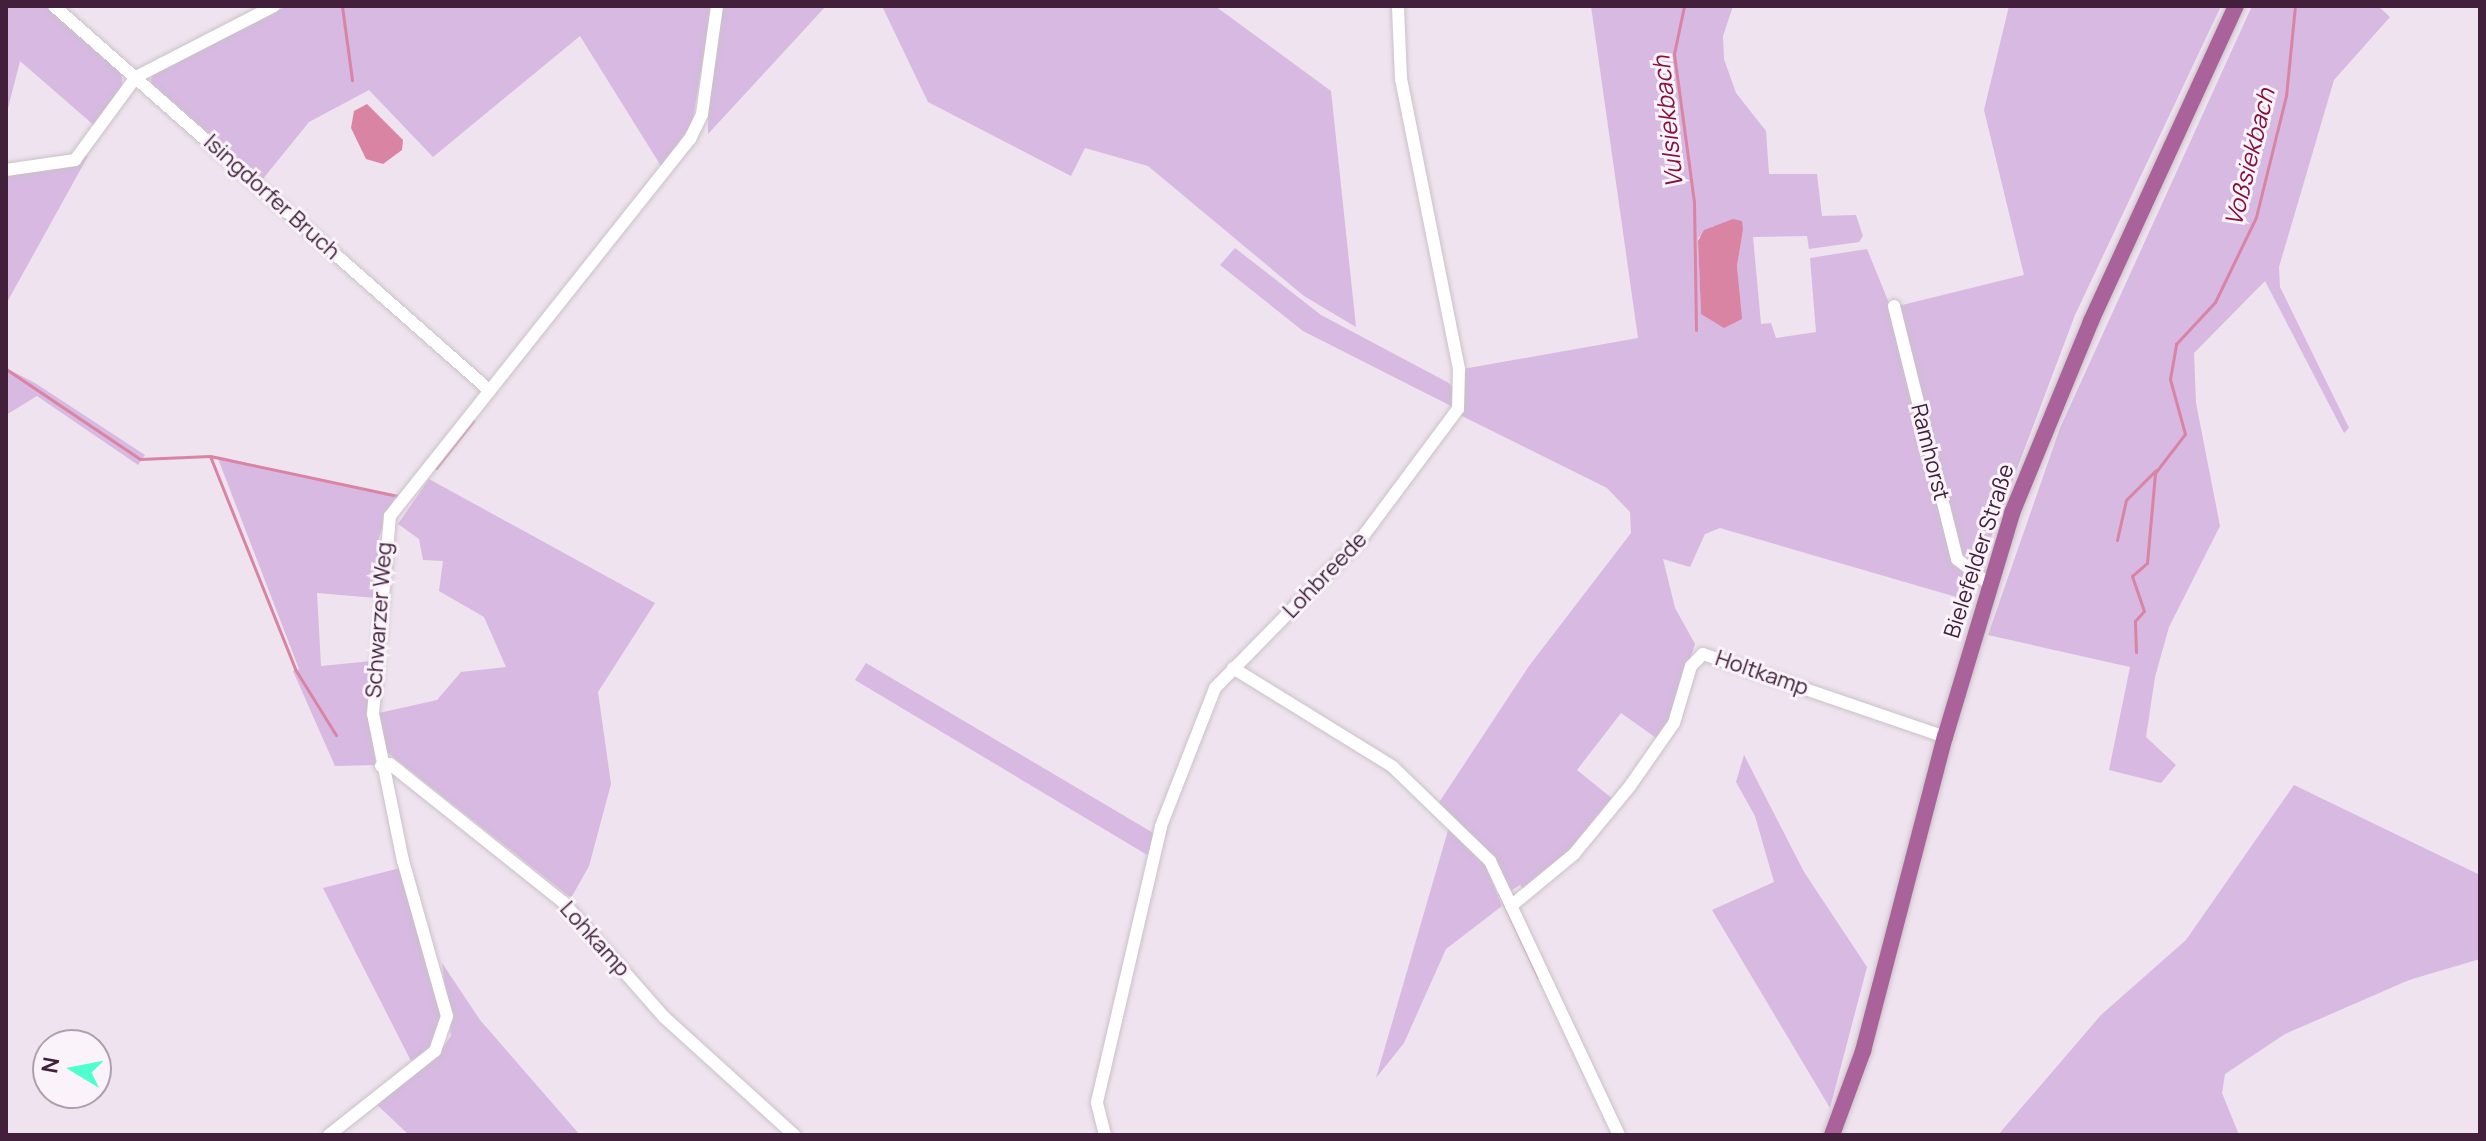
<!DOCTYPE html>
<meta charset="utf-8">
<style>
body{margin:0}
#map{position:relative;width:2486px;height:1141px;overflow:hidden;background:#eee3ee;font-family:Manrope,sans-serif}
div>[style]{position:absolute}
.green>*{inset:0;background:#d7b9e2}
.water>*{inset:0;background:#da84a4}
.stream>*{height:3px;margin:-1.5px;padding:0 1.5px;transform-origin:1.5px;border-radius:1.5px;background:#da84a4}
.roads{filter:drop-shadow(0 0 2px #cac1c8) drop-shadow(0 0 2px #cac1c8)}
.minor>*{height:12px;margin:-6px;padding:0 6px;transform-origin:6px;border-radius:6px;background:#fff}
.major>*{height:16px;margin:-8px;padding:0 8px;transform-origin:8px;border-radius:8px;background:#a9629a}
span{translate:-50% -50%;white-space:nowrap;text-align:center;line-height:1.15;-webkit-text-stroke:6px #faf4fa;paint-order:stroke}
.street-label{font-size:22px;color:#42203b}
.water-label{font-size:24px;color:#86123c;font-style:italic}
.frame{position:absolute;inset:0;border:8px solid #42203b;pointer-events:none}
.north{position:absolute;left:32px;top:1029px;width:80px;height:80px;box-sizing:border-box;background:#faf4fa;border:2px solid #b09fae;border-radius:50%;rotate:280deg;font-size:22px;font-weight:700;line-height:32px;text-align:center;color:#42203b}
.north::after{content:'';display:block;margin:auto;width:28px;height:36px;background:#50ffce;clip-path:polygon(50% 0,100% 100%,50% 72%,0 100%)}
</style>
<div id="map">
<div class="green">
<i style="clip-path:polygon(6px 6px,48px 6px,122px 72px,122px 89px,96px 127px,20px 61px,6px 116px)"></i>
<i style="clip-path:polygon(287px 6px,712px 6px,692px 124px,661px 166px,580px 36px,433px 157px,369px 90px,309px 122px,262px 180px,151px 83px,152px 73px)"></i>
<i style="clip-path:polygon(723px 6px,826px 6px,708px 134px,708px 115px)"></i>
<i style="clip-path:polygon(882px 6px,1215px 6px,1331px 91px,1356px 327px,1304px 296px,1148px 166px,1085px 148px,1071px 176px,928px 102px)"></i>
<i style="clip-path:polygon(evenodd,1591px 6px,1733px 6px,1723px 36px,1724px 59px,1736px 93px,1766px 131px,1769px 174px,1817px 174px,1822px 216px,1856px 215px,1863px 236px,1859px 242px,1809px 249px,1807px 236px,1753px 237px,1761px 324px,1771px 323px,1776px 338px,1816px 332px,1810px 258px,1867px 249px,1891px 308px,1955px 560px,1975px 583px,1970px 601px,1720px 528px,1705px 534px,1690px 567px,1663px 559px,1675px 608px,1695px 644px,1671px 722px,1659px 740px,1621px 713px,1577px 770px,1614px 800px,1572px 852px,1525px 890px,1520px 885px,1509px 892px,1438px 804px,1529px 666px,1631px 533px,1630px 512px,1607px 488px,1460px 415px,1463px 369px,1638px 338px,1591px 6px,1713px 226px,1743px 230px,1737px 266px,1741px 319px,1701px 314px,1698px 238px,1713px 226px)"></i>
<i style="clip-path:polygon(2009px 6px,2221px 6px,2075px 315px,1978px 572px,1962px 558px,1898px 306px,2024px 275px,1984px 110px)"></i>
<i style="clip-path:polygon(2252px 6px,2378px 6px,2390px 17px,2334px 80px,2279px 267px,2280px 287px,2349px 428px,2344px 433px,2265px 281px,2194px 353px,2196px 403px,2220px 526px,2169px 627px,2155px 677px,2146px 737px,2176px 765px,2161px 783px,2109px 770px,2130px 667px,1988px 635px,2060px 428px)"></i>
<i style="clip-path:polygon(85px 155px,88px 156px,6px 304px,6px 175px,70px 167px)"></i>
<i style="clip-path:polygon(1235px 248px,1321px 315px,1447px 382px,1456px 389px,1453px 407px,1303px 331px,1220px 265px)"></i>
<i style="clip-path:polygon(6px 368px,35px 383px,145px 455px,138px 465px,37px 396px,6px 415px)"></i>
<i style="clip-path:polygon(217px 456px,395px 497px,379px 537px,376px 598px,317px 593px,321px 666px,372px 661px,369px 714px,376px 765px,335px 766px,293px 671px,299px 669px)"></i>
<i style="clip-path:polygon(429px 479px,655px 603px,598px 692px,611px 784px,589px 866px,571px 898px,383px 749px,379px 713px,437px 700px,461px 672px,506px 667px,484px 617px,439px 591px,443px 561px,423px 560px,419px 539px,398px 524px)"></i>
<i style="clip-path:polygon(866px 663px,1155px 834px,1149px 856px,855px 680px)"></i>
<i style="clip-path:polygon(1744px 755px,1804px 872px,1867px 967px,1830px 1108px,1712px 910px,1774px 882px,1755px 816px,1736px 782px)"></i>
<i style="clip-path:polygon(2294px 785px,2480px 875px,2480px 959px,2409px 980px,2285px 1034px,2225px 1074px,2222px 1093px,2239px 1135px,1998px 1135px,2101px 1015px,2186px 940px)"></i>
<i style="clip-path:polygon(1449px 827px,1485px 863px,1502px 906px,1446px 949px,1404px 1043px,1376px 1078px)"></i>
<i style="clip-path:polygon(400px 868px,442px 1017px,432px 1049px,411px 1061px,323px 888px)"></i>
<i style="clip-path:polygon(442px 963px,480px 1020px,580px 1135px,409px 1135px,372px 1100px,439px 1053px,451px 1036px)"></i>
</div>
<div class="water">
<i style="clip-path:polygon(367px 104px,403px 140px,402px 150px,383px 164px,366px 159px,351px 128px,354px 111px)"></i>
<i style="clip-path:polygon(1733px 219px,1742px 221px,1743px 230px,1737px 266px,1742px 319px,1724px 328px,1701px 314px,1698px 241px,1704px 230px)"></i>
</div>
<div class="stream">
<i style="left:342px;top:6px;width:75px;rotate:82.3deg"></i>
<i style="left:1684px;top:6px;width:49px;rotate:101.8deg"></i>
<i style="left:1674px;top:54px;width:149px;rotate:82.3deg"></i>
<i style="left:1694px;top:202px;width:128px;rotate:89.1deg"></i>
<i style="left:6px;top:369px;width:161px;rotate:33.9deg"></i>
<i style="left:140px;top:459px;width:70px;rotate:-2.5deg"></i>
<i style="left:210px;top:456px;width:229px;rotate:68.2deg"></i>
<i style="left:295px;top:669px;width:78px;rotate:58.2deg"></i>
<i style="left:210px;top:456px;width:192px;rotate:12deg"></i>
<i style="left:436px;top:468px;width:60px;rotate:-51.8deg"></i>
<i style="left:2117px;top:540px;width:41px;rotate:-77.3deg"></i>
<i style="left:2126px;top:500px;width:42px;rotate:-45deg"></i>
<i style="left:2136px;top:652px;width:31px;rotate:-92deg"></i>
<i style="left:2135px;top:621px;width:13px;rotate:-48deg"></i>
<i style="left:2144px;top:611px;width:37px;rotate:-109deg"></i>
<i style="left:2132px;top:576px;width:20px;rotate:-41deg"></i>
<i style="left:2147px;top:563px;width:90px;rotate:-84.9deg"></i>
<i style="left:2155px;top:473px;width:49px;rotate:-52.4deg"></i>
<i style="left:2185px;top:434px;width:57px;rotate:-105.3deg"></i>
<i style="left:2170px;top:379px;width:36px;rotate:-80deg"></i>
<i style="left:2176px;top:344px;width:57px;rotate:-47.1deg"></i>
<i style="left:2215px;top:302px;width:94px;rotate:-64.2deg"></i>
<i style="left:2256px;top:217px;width:125px;rotate:-76.1deg"></i>
<i style="left:2286px;top:96px;width:90px;rotate:-84.3deg"></i>
<i style="left:1499px;top:893px;width:93px;rotate:65.1deg"></i>
</div>
<div class="roads">
<div class="minor">
<i style="left:54px;top:6px;width:580px;rotate:41.44deg"></i>
<i style="left:6px;top:170px;width:70px;rotate:-8.2deg"></i>
<i style="left:75px;top:160px;width:103px;rotate:-53.7deg"></i>
<i style="left:136px;top:77px;width:155px;rotate:-27.2deg"></i>
<i style="left:1894px;top:306px;width:261px;rotate:76deg"></i>
<i style="left:1957px;top:559px;width:39px;rotate:38deg"></i>
<i style="left:1233px;top:668px;width:188px;rotate:31.7deg"></i>
<i style="left:1393px;top:767px;width:135px;rotate:44.1deg"></i>
<i style="left:1490px;top:861px;width:303px;rotate:64.8deg"></i>
<i style="left:381px;top:766px;width:9px;rotate:-13deg"></i>
<i style="left:390px;top:764px;width:221px;rotate:38.6deg"></i>
<i style="left:563px;top:902px;width:153px;rotate:48.7deg"></i>
<i style="left:664px;top:1017px;width:176px;rotate:42.2deg"></i>
<i style="left:1511px;top:906px;width:82px;rotate:-39.5deg"></i>
<i style="left:1574px;top:854px;width:88px;rotate:-50.5deg"></i>
<i style="left:1630px;top:786px;width:77px;rotate:-55.1deg"></i>
<i style="left:1674px;top:723px;width:59px;rotate:-73.4deg"></i>
<i style="left:1691px;top:666px;width:17px;rotate:-45deg"></i>
<i style="left:1703px;top:654px;width:256px;rotate:18.9deg"></i>
<i style="left:329px;top:1135px;width:135px;rotate:-38.4deg"></i>
<i style="left:435px;top:1051px;width:37px;rotate:-71deg"></i>
<i style="left:447px;top:1016px;width:161px;rotate:-105.8deg"></i>
<i style="left:403px;top:861px;width:150px;rotate:-101.5deg"></i>
<i style="left:373px;top:714px;width:199px;rotate:-85.1deg"></i>
<i style="left:390px;top:516px;width:482px;rotate:-51.5deg"></i>
<i style="left:690px;top:139px;width:28px;rotate:-64deg"></i>
<i style="left:702px;top:114px;width:109px;rotate:-82.1deg"></i>
<i style="left:1105px;top:1135px;width:34px;rotate:-104deg"></i>
<i style="left:1097px;top:1102px;width:283px;rotate:-76.9deg"></i>
<i style="left:1161px;top:826px;width:148px;rotate:-68.6deg"></i>
<i style="left:1215px;top:688px;width:209px;rotate:-45.6deg"></i>
<i style="left:1361px;top:539px;width:162px;rotate:-53.3deg"></i>
<i style="left:1458px;top:409px;width:40px;rotate:-88.6deg"></i>
<i style="left:1459px;top:369px;width:296px;rotate:-101.3deg"></i>
<i style="left:1401px;top:79px;width:73px;rotate:-92.4deg"></i>
</div>
<div class="major">
<i style="left:1832px;top:1135px;width:90px;rotate:-69.7deg"></i>
<i style="left:1863px;top:1051px;width:325px;rotate:-75.4deg"></i>
<i style="left:1945px;top:737px;width:234px;rotate:-73.3deg"></i>
<i style="left:2012px;top:513px;width:208px;rotate:-67.6deg"></i>
<i style="left:2091px;top:321px;width:347px;rotate:-65.3deg"></i>
</div>
</div>
<div class="street-label">
<span style="left:272px;top:197px;rotate:42deg">Isingdorfer Bruch</span>
<span style="left:1930px;top:452px;rotate:76deg">Ramhorst</span>
<span style="left:1979px;top:551px;rotate:-72deg">Bielefelder Straße</span>
<span style="left:1325px;top:575px;rotate:-46deg">Lohbreede</span>
<span style="left:379px;top:620px;rotate:-86deg">Schwarzer Weg</span>
<span style="left:1762px;top:673px;rotate:19deg">Holtkamp</span>
<span style="left:595px;top:939px;rotate:48deg">Lohkamp</span>
</div>
<div class="water-label">
<span style="left:1667px;top:122px;rotate:-96deg">Vulsiekbach</span>
<span style="left:2249px;top:157px;rotate:-76deg">Voßsiekbach</span>
</div>
<div class="frame"></div>
<div class="north">N</div>
</div>
